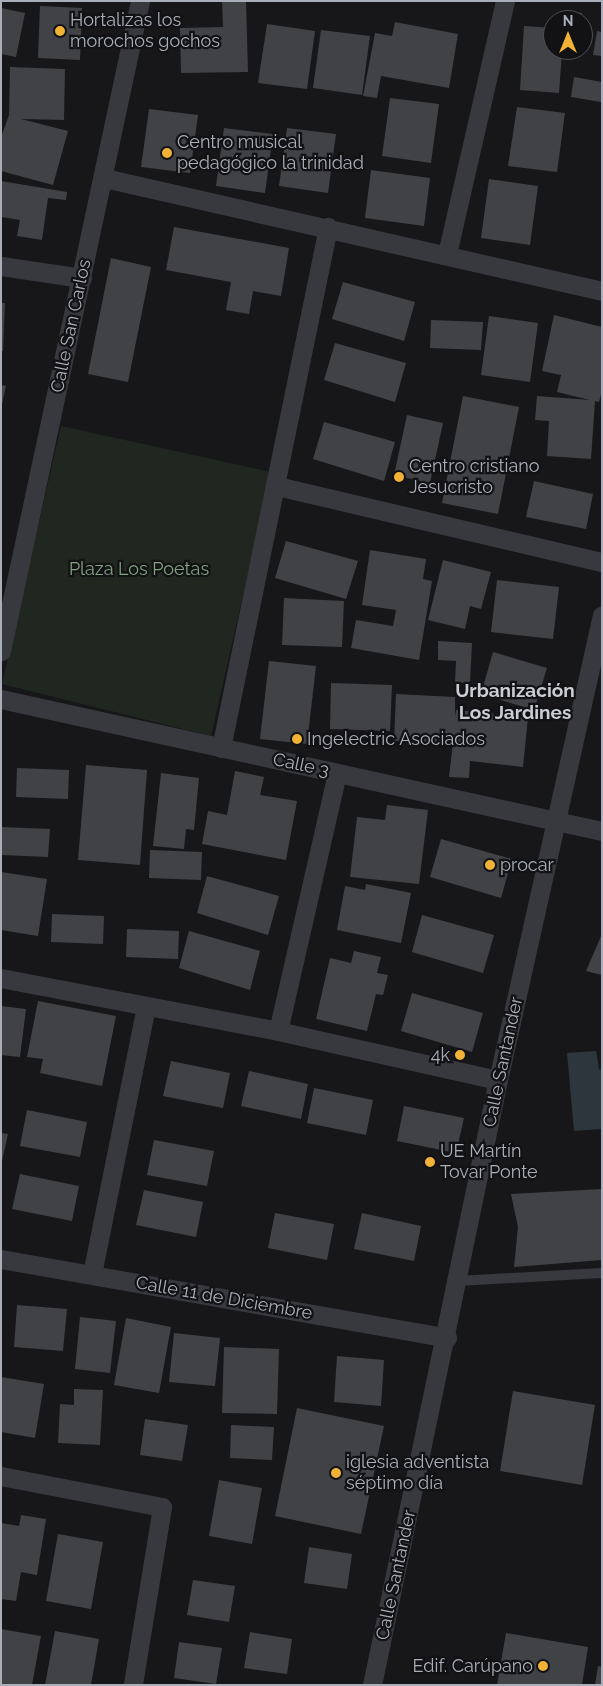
<!DOCTYPE html>
<meta charset="utf-8">
<style>
body{margin:0}
#map{position:relative;width:603px;height:1686px;overflow:hidden;background:#171719;font-family:Raleway,sans-serif}
div>[style]{position:absolute}
.green>*{inset:0;background:#1f2720}
.water>*{inset:0;background:#2d363d}
.building>*{inset:0;background:#414246}
.lane>*{height:10px;margin:-5px;padding:0 5px;transform-origin:5px;border-radius:5px;background:#38393e}
.street>*{height:19px;margin:-9.5px;padding:0 9.5px;transform-origin:9.5px;border-radius:9.5px;background:#38393e}
.dots>*{width:14px;height:14px;translate:-50% -50%;box-sizing:border-box;border:2px solid #121214;border-radius:50%}
span{translate:-50% -50%;white-space:nowrap;text-align:center;line-height:1.15;-webkit-text-stroke:4.5px #121214;paint-order:stroke}
.poi-label{font-size:18px;color:#a9aeb8}
.left{translate:0 -50%;text-align:left}
.right{translate:-100% -50%;text-align:right}
.street-label{font-size:18px;color:#a9aeb8}
.park-label{font-size:18px;color:#80a382}
.neighbourhood-label{font-size:19px;color:#cacdd5;font-weight:700}
.frame{position:absolute;inset:0;border:2px solid #a9aeb8;pointer-events:none}
.north{position:absolute;left:543px;top:10px;width:50px;height:50px;box-sizing:border-box;background:#121214;border:1px solid #4e5056;border-radius:50%;rotate:0deg;font-size:14px;font-weight:700;line-height:20px;text-align:center;color:#a9aeb8}
.north::after{content:'';display:block;margin:auto;width:18px;height:22px;background:#f1b236;clip-path:polygon(50% 0,100% 100%,50% 72%,0 100%)}
</style>
<div id="map">
<div class="green">
<i style="clip-path:polygon(61px 426px,271px 472px,211px 736px,2px 684px)"></i>
</div>
<div class="water">
<i style="clip-path:polygon(596px 1051px,599px 1069px,602px 1070px,602px 1129px,574px 1131px,567px 1053px)"></i>
</div>
<div class="building">
<i style="clip-path:polygon(222px 1px,246px 1px,248px 72px,181px 73px,180px 28px,223px 27px)"></i>
<i style="clip-path:polygon(40px 6px,82px 8px,80px 60px,38px 58px)"></i>
<i style="clip-path:polygon(1px 8px,25px 13px,16px 57px,1px 54px)"></i>
<i style="clip-path:polygon(570px 12px,582px 13px,582px 20px,570px 20px)"></i>
<i style="clip-path:polygon(395px 22px,458px 34px,449px 88px,381px 76px,377px 98px,363px 96px,375px 33px,392px 36px)"></i>
<i style="clip-path:polygon(267px 24px,315px 31px,307px 89px,258px 83px)"></i>
<i style="clip-path:polygon(524px 26px,553px 28px,553px 50px,579px 50px,579px 53px,562px 52px,559px 93px,520px 90px)"></i>
<i style="clip-path:polygon(321px 30px,370px 36px,362px 95px,313px 88px)"></i>
<i style="clip-path:polygon(597px 31px,602px 32px,602px 56px,593px 55px)"></i>
<i style="clip-path:polygon(10px 67px,65px 69px,64px 120px,21px 119px,68px 131px,53px 185px,1px 171px,1px 137px,9px 115px)"></i>
<i style="clip-path:polygon(574px 77px,602px 82px,601px 102px,571px 97px)"></i>
<i style="clip-path:polygon(390px 98px,439px 104px,431px 163px,382px 156px)"></i>
<i style="clip-path:polygon(517px 107px,565px 113px,557px 172px,508px 166px)"></i>
<i style="clip-path:polygon(149px 109px,198px 115px,190px 173px,141px 167px)"></i>
<i style="clip-path:polygon(224px 128px,273px 134px,265px 193px,216px 186px)"></i>
<i style="clip-path:polygon(287px 128px,336px 134px,328px 193px,279px 186px)"></i>
<i style="clip-path:polygon(371px 170px,430px 178px,424px 226px,365px 218px)"></i>
<i style="clip-path:polygon(489px 179px,538px 186px,530px 245px,481px 238px)"></i>
<i style="clip-path:polygon(1px 181px,67px 192px,66px 200px,48px 198px,42px 240px,17px 236px,20px 220px,1px 217px)"></i>
<i style="clip-path:polygon(174px 227px,289px 248px,281px 296px,253px 291px,249px 314px,226px 310px,231px 282px,166px 270px)"></i>
<i style="clip-path:polygon(111px 258px,151px 267px,128px 382px,88px 374px)"></i>
<i style="clip-path:polygon(343px 282px,415px 302px,404px 341px,332px 319px)"></i>
<i style="clip-path:polygon(1px 303px,5px 303px,3px 351px,1px 351px)"></i>
<i style="clip-path:polygon(554px 315px,602px 327px,602px 390px,599px 402px,595px 401px,591px 459px,547px 456px,549px 421px,535px 420px,537px 396px,590px 400px,557px 392px,561px 375px,542px 371px)"></i>
<i style="clip-path:polygon(489px 316px,538px 323px,530px 382px,481px 375px)"></i>
<i style="clip-path:polygon(431px 320px,483px 322px,481px 350px,430px 348px)"></i>
<i style="clip-path:polygon(335px 343px,406px 363px,395px 402px,324px 380px)"></i>
<i style="clip-path:polygon(1px 385px,6px 386px,2px 404px,1px 404px)"></i>
<i style="clip-path:polygon(463px 396px,519px 407px,498px 514px,442px 503px)"></i>
<i style="clip-path:polygon(407px 415px,443px 423px,430px 483px,394px 475px)"></i>
<i style="clip-path:polygon(324px 422px,395px 442px,384px 481px,313px 459px)"></i>
<i style="clip-path:polygon(534px 481px,593px 494px,586px 529px,526px 517px)"></i>
<i style="clip-path:polygon(286px 541px,358px 561px,346px 599px,275px 578px)"></i>
<i style="clip-path:polygon(370px 550px,426px 559px,423px 579px,432px 581px,419px 660px,351px 648px,356px 620px,393px 626px,396px 610px,362px 605px)"></i>
<i style="clip-path:polygon(443px 560px,491px 572px,481px 609px,470px 606px,465px 629px,428px 620px)"></i>
<i style="clip-path:polygon(497px 580px,559px 587px,553px 639px,491px 632px)"></i>
<i style="clip-path:polygon(284px 598px,344px 601px,342px 647px,282px 645px)"></i>
<i style="clip-path:polygon(438px 641px,472px 643px,470px 683px,455px 683px,456px 661px,438px 660px)"></i>
<i style="clip-path:polygon(493px 652px,547px 668px,534px 710px,481px 694px)"></i>
<i style="clip-path:polygon(269px 661px,316px 666px,307px 744px,260px 739px)"></i>
<i style="clip-path:polygon(331px 683px,392px 685px,390px 731px,330px 729px)"></i>
<i style="clip-path:polygon(396px 694px,455px 697px,455px 717px,456px 710px,528px 717px,523px 767px,470px 761px,469px 778px,449px 777px,453px 743px,394px 741px)"></i>
<i style="clip-path:polygon(86px 765px,147px 770px,140px 865px,78px 860px)"></i>
<i style="clip-path:polygon(17px 768px,69px 770px,68px 799px,16px 797px)"></i>
<i style="clip-path:polygon(235px 771px,264px 777px,260px 795px,297px 801px,286px 860px,202px 844px,208px 811px,227px 815px)"></i>
<i style="clip-path:polygon(161px 773px,199px 778px,194px 830px,186px 829px,184px 849px,153px 846px)"></i>
<i style="clip-path:polygon(387px 805px,428px 810px,419px 884px,350px 877px,357px 817px,385px 820px)"></i>
<i style="clip-path:polygon(1px 827px,50px 829px,48px 857px,1px 855px)"></i>
<i style="clip-path:polygon(441px 839px,512px 859px,501px 898px,430px 877px)"></i>
<i style="clip-path:polygon(150px 850px,202px 852px,201px 880px,149px 878px)"></i>
<i style="clip-path:polygon(1px 872px,47px 879px,38px 936px,1px 930px)"></i>
<i style="clip-path:polygon(207px 876px,279px 896px,268px 935px,197px 913px)"></i>
<i style="clip-path:polygon(366px 884px,411px 893px,401px 943px,337px 930px,345px 886px,365px 890px)"></i>
<i style="clip-path:polygon(52px 914px,104px 916px,103px 944px,51px 942px)"></i>
<i style="clip-path:polygon(422px 915px,494px 935px,483px 973px,412px 952px)"></i>
<i style="clip-path:polygon(127px 929px,179px 931px,178px 959px,126px 957px)"></i>
<i style="clip-path:polygon(189px 931px,260px 951px,250px 990px,179px 968px)"></i>
<i style="clip-path:polygon(602px 934px,602px 975px,586px 971px)"></i>
<i style="clip-path:polygon(354px 951px,381px 957px,377px 973px,388px 975px,383px 995px,376px 994px,367px 1031px,316px 1019px,330px 958px,351px 963px)"></i>
<i style="clip-path:polygon(412px 993px,483px 1013px,472px 1052px,401px 1031px)"></i>
<i style="clip-path:polygon(38px 1001px,116px 1016px,102px 1086px,40px 1073px,43px 1059px,27px 1057px)"></i>
<i style="clip-path:polygon(1px 1006px,26px 1009px,20px 1057px,1px 1055px)"></i>
<i style="clip-path:polygon(171px 1061px,230px 1073px,223px 1108px,163px 1096px)"></i>
<i style="clip-path:polygon(249px 1071px,308px 1084px,301px 1119px,241px 1106px)"></i>
<i style="clip-path:polygon(314px 1088px,373px 1100px,366px 1135px,307px 1123px)"></i>
<i style="clip-path:polygon(404px 1106px,464px 1118px,456px 1153px,397px 1141px)"></i>
<i style="clip-path:polygon(27px 1110px,87px 1122px,80px 1157px,20px 1146px)"></i>
<i style="clip-path:polygon(1px 1133px,8px 1134px,2px 1161px,1px 1161px)"></i>
<i style="clip-path:polygon(154px 1140px,214px 1151px,207px 1186px,147px 1175px)"></i>
<i style="clip-path:polygon(20px 1174px,79px 1186px,72px 1221px,12px 1209px)"></i>
<i style="clip-path:polygon(602px 1189px,602px 1260px,514px 1267px,518px 1227px,511px 1194px)"></i>
<i style="clip-path:polygon(144px 1190px,203px 1202px,196px 1237px,136px 1225px)"></i>
<i style="clip-path:polygon(275px 1213px,334px 1224px,327px 1260px,268px 1248px)"></i>
<i style="clip-path:polygon(362px 1213px,421px 1226px,414px 1261px,354px 1249px)"></i>
<i style="clip-path:polygon(17px 1305px,67px 1309px,63px 1351px,14px 1347px)"></i>
<i style="clip-path:polygon(80px 1317px,116px 1321px,110px 1373px,75px 1369px)"></i>
<i style="clip-path:polygon(126px 1318px,171px 1327px,159px 1393px,114px 1385px)"></i>
<i style="clip-path:polygon(174px 1333px,220px 1338px,215px 1386px,169px 1382px)"></i>
<i style="clip-path:polygon(224px 1347px,279px 1349px,277px 1414px,222px 1413px)"></i>
<i style="clip-path:polygon(337px 1356px,384px 1360px,381px 1406px,334px 1402px)"></i>
<i style="clip-path:polygon(1px 1377px,44px 1384px,35px 1438px,1px 1432px)"></i>
<i style="clip-path:polygon(74px 1389px,103px 1390px,100px 1445px,58px 1443px,60px 1404px,74px 1405px)"></i>
<i style="clip-path:polygon(513px 1391px,595px 1405px,582px 1485px,500px 1471px)"></i>
<i style="clip-path:polygon(297px 1408px,384px 1426px,361px 1534px,275px 1516px)"></i>
<i style="clip-path:polygon(145px 1419px,188px 1425px,182px 1461px,140px 1455px)"></i>
<i style="clip-path:polygon(231px 1425px,274px 1427px,272px 1460px,230px 1458px)"></i>
<i style="clip-path:polygon(219px 1480px,262px 1488px,252px 1544px,209px 1536px)"></i>
<i style="clip-path:polygon(21px 1515px,46px 1519px,37px 1575px,21px 1572px,16px 1601px,1px 1599px,1px 1523px,19px 1526px)"></i>
<i style="clip-path:polygon(58px 1534px,103px 1542px,91px 1609px,46px 1601px)"></i>
<i style="clip-path:polygon(309px 1547px,352px 1554px,347px 1589px,304px 1583px)"></i>
<i style="clip-path:polygon(193px 1580px,235px 1586px,229px 1622px,187px 1615px)"></i>
<i style="clip-path:polygon(1px 1629px,41px 1636px,32px 1685px,1px 1685px)"></i>
<i style="clip-path:polygon(55px 1631px,99px 1639px,91px 1685px,45px 1685px)"></i>
<i style="clip-path:polygon(250px 1632px,292px 1639px,287px 1674px,244px 1668px)"></i>
<i style="clip-path:polygon(506px 1633px,588px 1647px,582px 1685px,497px 1685px)"></i>
<i style="clip-path:polygon(179px 1642px,222px 1648px,216px 1684px,174px 1678px)"></i>
<i style="clip-path:polygon(598px 1666px,602px 1667px,602px 1685px,595px 1685px)"></i>
</div>
<div class="lane">
<i style="left:458px;top:1281px;width:144px;rotate:-3.2deg"></i>
</div>
<div class="street">
<i style="left:104px;top:178px;width:511px;rotate:12.78deg"></i>
<i style="left:447px;top:254px;width:260px;rotate:-77.1deg"></i>
<i style="left:1px;top:266px;width:82px;rotate:8.4deg"></i>
<i style="left:277px;top:486px;width:334px;rotate:13.2deg"></i>
<i style="left:1px;top:651px;width:665px;rotate:-77.93deg"></i>
<i style="left:1px;top:699px;width:615px;rotate:12.39deg"></i>
<i style="left:221px;top:748px;width:532px;rotate:-78.39deg"></i>
<i style="left:1px;top:978px;width:282px;rotate:10.8deg"></i>
<i style="left:278px;top:1031px;width:225px;rotate:12.6deg"></i>
<i style="left:278px;top:1031px;width:265px;rotate:-77.1deg"></i>
<i style="left:1px;top:1259px;width:453px;rotate:10deg"></i>
<i style="left:92px;top:1274px;width:272px;rotate:-78.6deg"></i>
<i style="left:1px;top:1476px;width:164px;rotate:10.9deg"></i>
<i style="left:162px;top:1507px;width:180px;rotate:99.3deg"></i>
<i style="left:372px;top:1685px;width:618px;rotate:-78.24deg"></i>
<i style="left:498px;top:1080px;width:476px;rotate:-77.4deg"></i>
</div>
<div class="dots">
<i style="left:60px;top:31px;background:#f1b236"></i>
<i style="left:167px;top:153px;background:#f1b236"></i>
<i style="left:399px;top:477px;background:#f1b236"></i>
<i style="left:297px;top:739px;background:#f1b236"></i>
<i style="left:490px;top:865px;background:#f1b236"></i>
<i style="left:460px;top:1055px;background:#f1b236"></i>
<i style="left:430px;top:1162px;background:#f1b236"></i>
<i style="left:336px;top:1473px;background:#f1b236"></i>
<i style="left:543px;top:1666px;background:#f1b236"></i>
</div>
<div class="poi-label">
<span class="left" style="left:70px;top:31px">Hortalizas los<br>morochos gochos</span>
<span class="left" style="left:177px;top:153px">Centro musical<br>pedagógico la trinidad</span>
<span class="left" style="left:409px;top:477px">Centro cristiano<br>Jesucristo</span>
<span class="left" style="left:307px;top:739px">Ingelectric Asociados</span>
<span class="left" style="left:500px;top:865px">procar</span>
<span class="right" style="left:450px;top:1055px">4k</span>
<span class="left" style="left:440px;top:1162px">UE Martín<br>Tovar Ponte</span>
<span class="left" style="left:346px;top:1473px">iglesia adventista<br>séptimo día</span>
<span class="right" style="left:533px;top:1666px">Edif. Carúpano</span>
</div>
<div class="street-label">
<span style="left:71px;top:326px;rotate:-78deg">Calle San Carlos</span>
<span style="left:301px;top:765px;rotate:12deg">Calle 3</span>
<span style="left:503px;top:1062px;rotate:-78deg">Calle Santander</span>
<span style="left:224px;top:1298px;rotate:10deg">Calle 11 de Diciembre</span>
<span style="left:396px;top:1575px;rotate:-78deg">Calle Santander</span>
</div>
<div class="park-label">
<span style="left:139px;top:569px">Plaza Los Poetas</span>
</div>
<div class="neighbourhood-label">
<span style="left:515px;top:702px">Urbanización<br>Los Jardines</span>
</div>
<div class="frame"></div>
<div class="north">N</div>
</div>
